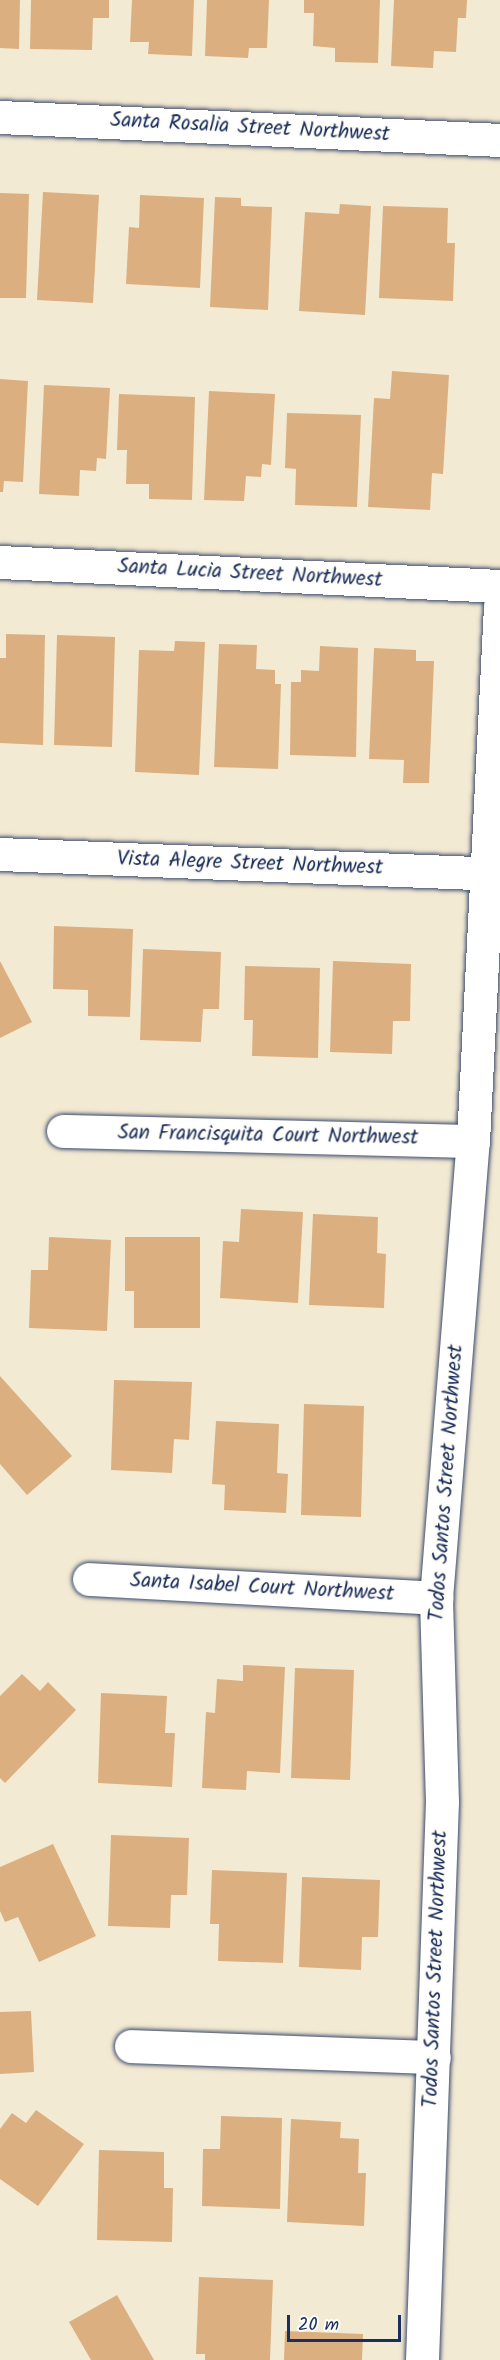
<!DOCTYPE html>
<style>
body{margin:0}
#map{position:relative;width:500px;height:2360px;overflow:hidden;background:#f3ead3;font-family:Kalam,sans-serif}
div>[style]{position:absolute}
.building>*{inset:0;background:#dcaf80}
.roads{filter:drop-shadow(0 0 2px #3b4b70) drop-shadow(0 0 2px #3b4b70)}
.minor>*{height:33px;margin:-16.5px;padding:0 16.5px;transform-origin:16.5px;border-radius:16.5px;background:#fff}
.tertiary>*{height:33px;margin:-16.5px;padding:0 16.5px;transform-origin:16.5px;border-radius:16.5px;background:#fff}
span{translate:-50% -50%;white-space:nowrap;text-align:center;line-height:1.15;-webkit-text-stroke:4.5px #fdfcf7;paint-order:stroke}
.street-label{font-size:21px;color:#1b2f5e}
.scale{position:absolute;left:287px;top:2315px;width:114px;height:27px;box-sizing:border-box;border:3px solid #1b2f5e;border-top:0;padding-left:8px;font-size:18px;line-height:21px;white-space:nowrap;color:#1b2f5e;-webkit-text-stroke:4px #fdfcf7;paint-order:stroke}
</style>
<div id="map">
<div class="building">
<i style="clip-path:polygon(0 0,20px 0,19px 49px,0 48px)"></i>
<i style="clip-path:polygon(31px 0,109px 0,109px 18px,93px 18px,92px 50px,30px 49px)"></i>
<i style="clip-path:polygon(132px 0,194px 0,192px 56px,148px 54px,149px 42px,130px 42px)"></i>
<i style="clip-path:polygon(207px 0,269px 0,267px 48px,249px 48px,248px 58px,205px 56px)"></i>
<i style="clip-path:polygon(304px 0,380px 0,378px 63px,335px 62px,335px 48px,313px 46px,314px 13px,304px 13px)"></i>
<i style="clip-path:polygon(394px 0,467px 0,466px 18px,458px 18px,456px 52px,434px 51px,433px 68px,391px 66px)"></i>
<i style="clip-path:polygon(43px 192px,99px 195px,93px 303px,37px 300px)"></i>
<i style="clip-path:polygon(0 193px,29px 194px,26px 298px,0 298px)"></i>
<i style="clip-path:polygon(140px 195px,204px 198px,200px 288px,126px 284px,129px 227px,139px 228px)"></i>
<i style="clip-path:polygon(215px 197px,241px 198px,241px 206px,272px 207px,268px 310px,210px 307px)"></i>
<i style="clip-path:polygon(340px 204px,371px 206px,365px 315px,299px 311px,305px 212px,339px 214px)"></i>
<i style="clip-path:polygon(383px 206px,448px 208px,447px 243px,455px 243px,453px 301px,379px 298px)"></i>
<i style="clip-path:polygon(392px 371px,449px 375px,443px 474px,432px 473px,430px 510px,368px 507px,374px 398px,390px 399px)"></i>
<i style="clip-path:polygon(0 379px,28px 381px,23px 482px,4px 481px,3px 492px,0 492px)"></i>
<i style="clip-path:polygon(44px 385px,110px 388px,106px 459px,97px 458px,96px 471px,80px 470px,79px 496px,39px 494px)"></i>
<i style="clip-path:polygon(209px 391px,275px 394px,271px 465px,262px 464px,261px 477px,246px 476px,244px 501px,204px 500px)"></i>
<i style="clip-path:polygon(119px 394px,195px 397px,192px 500px,149px 499px,149px 484px,126px 484px,127px 450px,117px 450px)"></i>
<i style="clip-path:polygon(287px 413px,361px 415px,357px 507px,295px 505px,296px 469px,285px 468px)"></i>
<i style="clip-path:polygon(6px 634px,45px 635px,43px 745px,0 743px,0 658px,6px 658px)"></i>
<i style="clip-path:polygon(57px 635px,115px 637px,112px 747px,54px 745px)"></i>
<i style="clip-path:polygon(175px 641px,205px 642px,199px 775px,135px 772px,139px 650px,174px 651px)"></i>
<i style="clip-path:polygon(219px 644px,257px 645px,256px 669px,275px 670px,275px 684px,281px 684px,278px 769px,214px 767px)"></i>
<i style="clip-path:polygon(320px 646px,358px 648px,356px 757px,290px 755px,291px 682px,301px 682px,301px 670px,319px 671px)"></i>
<i style="clip-path:polygon(374px 648px,416px 650px,416px 661px,434px 661px,429px 783px,403px 783px,404px 760px,369px 759px)"></i>
<i style="clip-path:polygon(54px 926px,133px 929px,130px 1017px,88px 1016px,88px 990px,53px 989px)"></i>
<i style="clip-path:polygon(143px 949px,221px 952px,219px 1009px,203px 1009px,201px 1042px,140px 1040px)"></i>
<i style="clip-path:polygon(0 961px,32px 1022px,0 1038px)"></i>
<i style="clip-path:polygon(333px 961px,411px 964px,410px 1021px,393px 1021px,392px 1054px,330px 1052px)"></i>
<i style="clip-path:polygon(245px 966px,320px 968px,318px 1058px,252px 1056px,253px 1020px,244px 1020px)"></i>
<i style="clip-path:polygon(241px 1209px,303px 1212px,298px 1303px,220px 1298px,223px 1241px,239px 1242px)"></i>
<i style="clip-path:polygon(313px 1214px,378px 1217px,377px 1253px,386px 1254px,384px 1308px,309px 1305px)"></i>
<i style="clip-path:polygon(49px 1237px,111px 1240px,107px 1331px,29px 1328px,31px 1270px,48px 1270px)"></i>
<i style="clip-path:polygon(125px 1237px,200px 1237px,200px 1328px,134px 1328px,134px 1291px,125px 1291px)"></i>
<i style="clip-path:polygon(0 1376px,72px 1456px,27px 1495px,0 1464px)"></i>
<i style="clip-path:polygon(114px 1380px,192px 1382px,189px 1440px,174px 1439px,172px 1473px,111px 1470px)"></i>
<i style="clip-path:polygon(304px 1404px,364px 1406px,361px 1517px,301px 1515px)"></i>
<i style="clip-path:polygon(216px 1421px,279px 1424px,277px 1473px,288px 1474px,286px 1513px,224px 1510px,225px 1485px,212px 1484px)"></i>
<i style="clip-path:polygon(243px 1665px,285px 1667px,280px 1773px,247px 1771px,246px 1790px,202px 1788px,206px 1712px,215px 1713px,217px 1679px,243px 1681px)"></i>
<i style="clip-path:polygon(295px 1668px,354px 1670px,350px 1780px,291px 1778px)"></i>
<i style="clip-path:polygon(22px 1674px,40px 1691px,48px 1682px,76px 1710px,5px 1783px,0 1778px,0 1696px)"></i>
<i style="clip-path:polygon(101px 1693px,167px 1696px,165px 1733px,175px 1733px,172px 1787px,98px 1783px)"></i>
<i style="clip-path:polygon(111px 1835px,189px 1838px,187px 1895px,171px 1895px,170px 1928px,108px 1926px)"></i>
<i style="clip-path:polygon(53px 1844px,96px 1936px,39px 1962px,18px 1917px,5px 1922px,0 1911px,0 1867px)"></i>
<i style="clip-path:polygon(212px 1870px,287px 1873px,283px 1963px,218px 1961px,219px 1924px,210px 1924px)"></i>
<i style="clip-path:polygon(302px 1877px,380px 1880px,378px 1937px,362px 1937px,361px 1970px,299px 1967px)"></i>
<i style="clip-path:polygon(31px 2011px,34px 2072px,0 2074px,0 2012px)"></i>
<i style="clip-path:polygon(36px 2110px,84px 2144px,38px 2206px,0 2179px,0 2129px,12px 2113px,26px 2123px)"></i>
<i style="clip-path:polygon(221px 2116px,282px 2118px,280px 2209px,202px 2206px,203px 2149px,220px 2149px)"></i>
<i style="clip-path:polygon(291px 2119px,341px 2122px,340px 2138px,359px 2139px,358px 2173px,366px 2173px,364px 2226px,287px 2222px)"></i>
<i style="clip-path:polygon(99px 2150px,164px 2152px,164px 2188px,173px 2188px,172px 2242px,97px 2240px)"></i>
<i style="clip-path:polygon(199px 2277px,273px 2280px,270px 2360px,205px 2360px,205px 2354px,196px 2354px)"></i>
<i style="clip-path:polygon(117px 2295px,154px 2360px,91px 2360px,69px 2322px)"></i>
<i style="clip-path:polygon(285px 2331px,363px 2334px,362px 2360px,284px 2360px)"></i>
</div>
<div class="roads">
<div class="minor">
<i style="left:0;top:117px;width:501px;rotate:2.63deg"></i>
<i style="left:0;top:562px;width:501px;rotate:2.75deg"></i>
<i style="left:63px;top:1131px;width:410px;rotate:1.4deg"></i>
<i style="left:89px;top:1579px;width:348px;rotate:3.1deg"></i>
<i style="left:131px;top:2046px;width:303px;rotate:2.1deg"></i>
<i style="left:422px;top:2360px;width:558px;rotate:-87.95deg"></i>
<i style="left:442px;top:1802px;width:204px;rotate:-91.7deg"></i>
<i style="left:436px;top:1598px;width:458px;rotate:-85.4deg"></i>
<i style="left:473px;top:1141px;width:535px;rotate:-87.11deg"></i>
</div>
<div class="tertiary">
<i style="left:0;top:854px;width:500px;rotate:2.29deg"></i>
</div>
</div>
<div class="street-label">
<span style="left:250px;top:128px;rotate:3deg">Santa Rosalia Street Northwest</span>
<span style="left:250px;top:574px;rotate:3deg">Santa Lucia Street Northwest</span>
<span style="left:250px;top:864px;rotate:2deg">Vista Alegre Street Northwest</span>
<span style="left:268px;top:1136px;rotate:1deg">San Francisquita Court Northwest</span>
<span style="left:447px;top:1483px;rotate:-86deg">Todos Santos Street Northwest</span>
<span style="left:262px;top:1588px;rotate:3deg">Santa Isabel Court Northwest</span>
<span style="left:436px;top:1969px;rotate:-88deg">Todos Santos Street Northwest</span>
</div>
<div class="scale">20 m</div>
</div>
